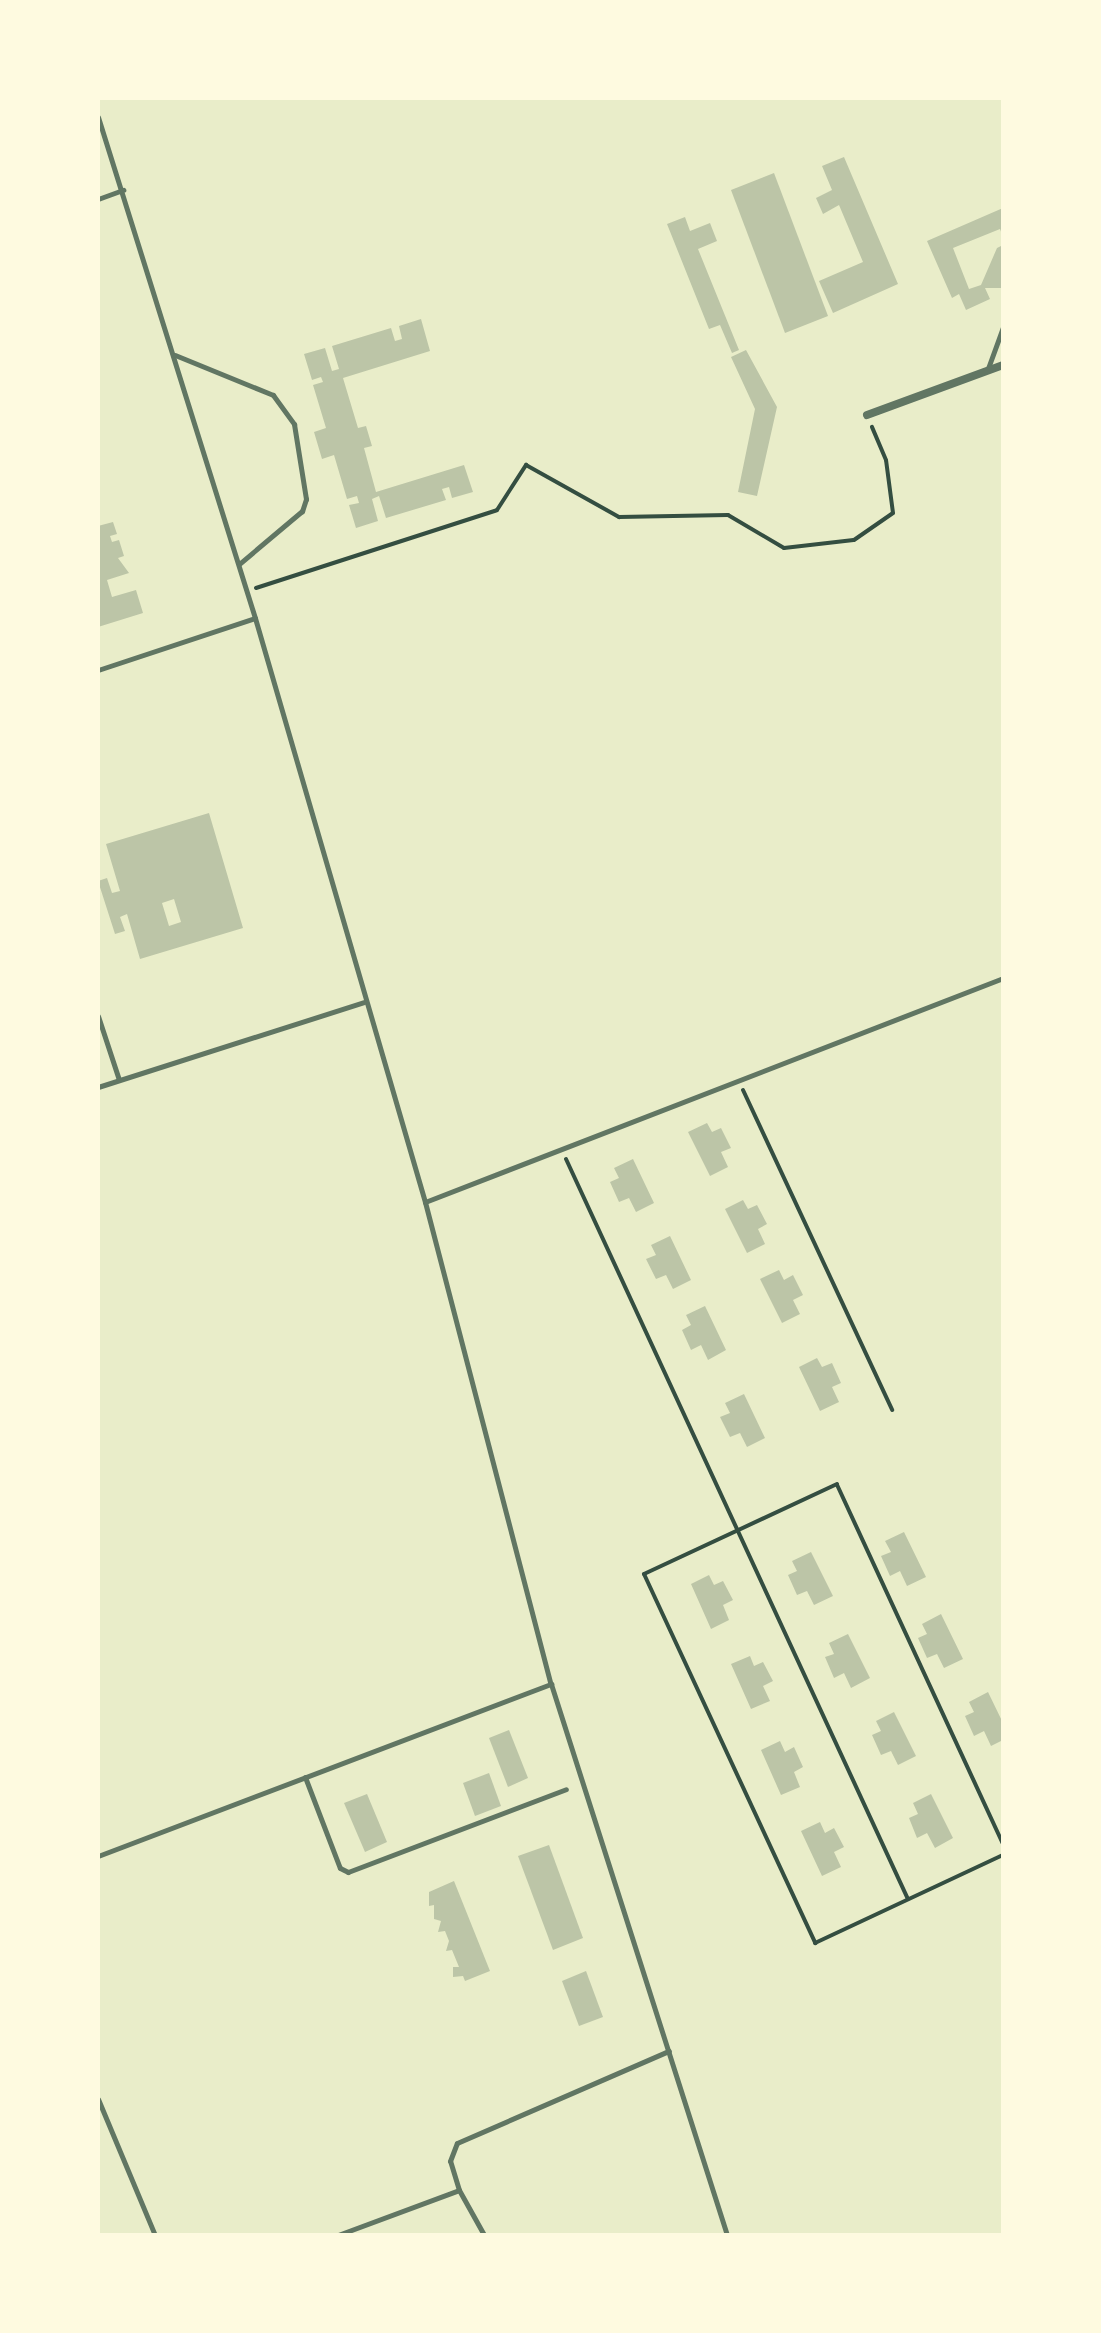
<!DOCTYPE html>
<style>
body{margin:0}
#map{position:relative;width:1101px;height:2333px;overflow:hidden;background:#e9edc9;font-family:"Alegreya Sans",sans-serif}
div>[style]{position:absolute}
.building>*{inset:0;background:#bcc5a7}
.path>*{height:4px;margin:-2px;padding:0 2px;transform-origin:2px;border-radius:2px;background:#344e41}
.service>*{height:5px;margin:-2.5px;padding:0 2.5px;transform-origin:2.5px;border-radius:2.5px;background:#617663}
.minor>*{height:8px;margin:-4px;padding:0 4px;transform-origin:4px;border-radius:4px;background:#617663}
span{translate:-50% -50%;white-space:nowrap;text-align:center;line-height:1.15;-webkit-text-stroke:6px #fefae0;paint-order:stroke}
.frame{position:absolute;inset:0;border:100px solid #fefae0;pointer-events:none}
</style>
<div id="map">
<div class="building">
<i style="clip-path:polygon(844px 157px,898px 284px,833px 313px,819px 281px,863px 262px,839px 205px,823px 214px,816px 198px,832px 190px,822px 166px)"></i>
<i style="clip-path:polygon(774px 173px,828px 316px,785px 333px,731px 190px)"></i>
<i style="clip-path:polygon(1003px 208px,1003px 237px,1000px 229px,953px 248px,969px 289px,981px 285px,997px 248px,1003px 245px,1003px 288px,985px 288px,990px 299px,966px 310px,959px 294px,952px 298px,927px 241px)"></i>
<i style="clip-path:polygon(685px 217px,690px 231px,710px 223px,717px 241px,698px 249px,739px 350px,732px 353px,720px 325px,709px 329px,667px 224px)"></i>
<i style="clip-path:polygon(421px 319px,430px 351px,343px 378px,358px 428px,366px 426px,372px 446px,364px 448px,376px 492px,464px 465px,473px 492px,452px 498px,449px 487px,442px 489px,446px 500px,386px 518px,379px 496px,372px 499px,378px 521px,356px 528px,349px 505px,359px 503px,357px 496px,347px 499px,334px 455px,322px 459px,314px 432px,326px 428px,313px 385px,323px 382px,321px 377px,312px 380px,304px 354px,325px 348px,332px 371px,339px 369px,332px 346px,391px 328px,395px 341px,402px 339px,399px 326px)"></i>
<i style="clip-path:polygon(746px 350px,777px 407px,757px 496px,738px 492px,755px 409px,731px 357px)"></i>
<i style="clip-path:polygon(113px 522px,117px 534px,110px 536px,112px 542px,119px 540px,124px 556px,118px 558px,129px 573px,107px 580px,112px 597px,136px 590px,143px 613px,98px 627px,98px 526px)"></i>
<i style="clip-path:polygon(evenodd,209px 813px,243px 928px,140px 959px,127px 914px,120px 917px,125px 931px,115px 934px,98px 881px,107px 878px,112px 893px,120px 891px,106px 844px,209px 813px,174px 899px,181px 922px,169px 926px,162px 903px,174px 899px)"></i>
<i style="clip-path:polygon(707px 1123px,712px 1132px,721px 1128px,731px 1148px,721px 1152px,728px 1167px,710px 1176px,688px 1132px)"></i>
<i style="clip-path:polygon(633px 1159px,654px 1203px,636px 1212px,629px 1198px,619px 1202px,610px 1182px,619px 1178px,614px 1168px)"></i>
<i style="clip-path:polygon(743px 1200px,748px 1209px,757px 1205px,767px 1224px,758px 1229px,765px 1244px,747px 1253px,725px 1209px)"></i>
<i style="clip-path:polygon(670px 1236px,691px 1280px,673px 1289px,666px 1275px,656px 1279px,646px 1259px,656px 1255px,651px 1245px)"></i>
<i style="clip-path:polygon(779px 1270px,784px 1280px,793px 1275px,803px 1295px,793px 1300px,800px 1314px,782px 1323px,760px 1279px)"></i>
<i style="clip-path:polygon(705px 1306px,726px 1350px,708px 1360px,701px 1345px,691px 1350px,682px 1330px,691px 1325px,686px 1315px)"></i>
<i style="clip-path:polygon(817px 1358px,822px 1367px,832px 1363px,841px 1383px,832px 1387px,839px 1402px,820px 1411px,799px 1367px)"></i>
<i style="clip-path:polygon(744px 1394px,765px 1438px,747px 1447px,740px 1433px,730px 1437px,720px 1417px,730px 1413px,725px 1403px)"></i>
<i style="clip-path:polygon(904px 1532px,926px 1577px,907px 1586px,900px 1571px,890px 1576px,881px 1556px,891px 1552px,885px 1541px)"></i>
<i style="clip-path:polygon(811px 1552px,833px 1596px,814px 1605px,807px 1591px,797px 1595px,788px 1575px,797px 1571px,792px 1561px)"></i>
<i style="clip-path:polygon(709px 1575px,714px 1585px,723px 1581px,733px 1600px,723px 1605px,729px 1620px,711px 1629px,691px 1584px)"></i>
<i style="clip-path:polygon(941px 1614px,963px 1659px,944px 1668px,937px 1654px,927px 1658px,918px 1638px,927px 1634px,922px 1624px)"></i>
<i style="clip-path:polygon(848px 1634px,870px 1678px,851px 1688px,844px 1673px,834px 1678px,825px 1657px,834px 1654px,829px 1643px)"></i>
<i style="clip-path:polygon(750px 1656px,754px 1666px,763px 1662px,773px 1681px,763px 1686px,770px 1701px,751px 1709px,731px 1664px)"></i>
<i style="clip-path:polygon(988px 1692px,1003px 1723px,1003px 1740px,991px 1746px,984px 1731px,974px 1736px,965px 1716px,974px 1712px,969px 1702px)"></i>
<i style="clip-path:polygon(894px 1712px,916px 1756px,898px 1765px,891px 1751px,881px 1755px,872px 1735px,881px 1731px,876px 1721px)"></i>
<i style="clip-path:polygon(509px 1730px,528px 1778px,508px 1787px,489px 1738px)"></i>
<i style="clip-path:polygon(780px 1741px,785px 1752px,794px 1747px,803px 1767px,794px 1772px,800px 1787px,781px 1795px,761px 1750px)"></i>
<i style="clip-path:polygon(489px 1773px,501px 1806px,475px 1816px,463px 1783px)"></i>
<i style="clip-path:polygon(367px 1794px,387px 1842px,365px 1852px,344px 1803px)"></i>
<i style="clip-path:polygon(931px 1794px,953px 1838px,935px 1848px,927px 1833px,917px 1838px,909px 1818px,918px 1814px,913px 1803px)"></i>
<i style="clip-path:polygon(820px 1822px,825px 1833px,834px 1828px,844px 1847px,834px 1852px,841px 1867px,822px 1876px,801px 1831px)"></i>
<i style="clip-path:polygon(549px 1845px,583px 1938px,553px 1950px,518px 1856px)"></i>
<i style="clip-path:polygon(454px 1881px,490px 1971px,465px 1981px,463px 1976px,453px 1977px,453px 1967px,459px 1967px,452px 1950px,446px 1951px,449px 1941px,445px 1931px,438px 1932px,441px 1921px,434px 1919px,434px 1905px,429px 1906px,429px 1892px)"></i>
<i style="clip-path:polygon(586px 1971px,603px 2017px,579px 2026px,562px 1981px)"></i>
</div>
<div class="path">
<i style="left:256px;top:588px;width:253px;rotate:-17.9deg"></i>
<i style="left:497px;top:510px;width:54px;rotate:-57.2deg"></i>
<i style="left:526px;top:465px;width:107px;rotate:29.2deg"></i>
<i style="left:619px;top:517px;width:109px;rotate:-1.1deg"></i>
<i style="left:728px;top:515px;width:65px;rotate:30.5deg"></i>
<i style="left:784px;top:548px;width:70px;rotate:-6.5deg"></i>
<i style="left:854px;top:540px;width:47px;rotate:-34.7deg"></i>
<i style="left:893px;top:513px;width:53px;rotate:-97.5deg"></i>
<i style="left:886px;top:460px;width:36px;rotate:-113deg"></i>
<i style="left:743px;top:1090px;width:353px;rotate:65deg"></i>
<i style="left:566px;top:1159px;width:815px;rotate:65.2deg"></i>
<i style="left:1003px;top:1844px;width:396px;rotate:-114.8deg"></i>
<i style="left:837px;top:1484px;width:213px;rotate:155deg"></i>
<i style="left:644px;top:1574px;width:407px;rotate:65.1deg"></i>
<i style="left:815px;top:1943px;width:208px;rotate:-25.1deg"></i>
</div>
<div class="service">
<i style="left:98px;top:117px;width:525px;rotate:72.6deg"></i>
<i style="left:255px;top:618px;width:608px;rotate:73.77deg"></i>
<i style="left:425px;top:1202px;width:498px;rotate:75.4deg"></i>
<i style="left:551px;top:1684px;width:578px;rotate:72.29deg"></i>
<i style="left:98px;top:199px;width:27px;rotate:-20deg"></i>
<i style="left:175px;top:355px;width:106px;rotate:22.2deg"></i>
<i style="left:273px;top:395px;width:36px;rotate:54deg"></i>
<i style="left:294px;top:424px;width:76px;rotate:80.9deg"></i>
<i style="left:306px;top:499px;width:13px;rotate:108deg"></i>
<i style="left:302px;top:511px;width:82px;rotate:139.9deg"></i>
<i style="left:987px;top:371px;width:47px;rotate:-70deg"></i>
<i style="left:98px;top:670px;width:165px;rotate:-18.3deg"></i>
<i style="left:98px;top:1016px;width:67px;rotate:71.8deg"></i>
<i style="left:98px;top:1087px;width:279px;rotate:-17.7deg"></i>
<i style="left:425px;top:1202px;width:620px;rotate:-21.18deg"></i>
<i style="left:305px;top:1777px;width:97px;rotate:69deg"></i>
<i style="left:340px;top:1868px;width:9px;rotate:27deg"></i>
<i style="left:348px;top:1872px;width:233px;rotate:-20.8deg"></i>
<i style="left:98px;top:1856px;width:485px;rotate:-20.8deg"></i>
<i style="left:98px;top:2099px;width:147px;rotate:67.3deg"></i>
<i style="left:459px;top:2190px;width:30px;rotate:-107deg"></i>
<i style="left:450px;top:2161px;width:19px;rotate:-69deg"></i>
<i style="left:457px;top:2143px;width:231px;rotate:-23.5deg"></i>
<i style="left:338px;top:2235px;width:129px;rotate:-20.4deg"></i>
<i style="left:459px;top:2190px;width:51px;rotate:60.9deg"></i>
</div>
<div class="minor">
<i style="left:867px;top:415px;width:145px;rotate:-20.2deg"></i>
</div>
<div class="frame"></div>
</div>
